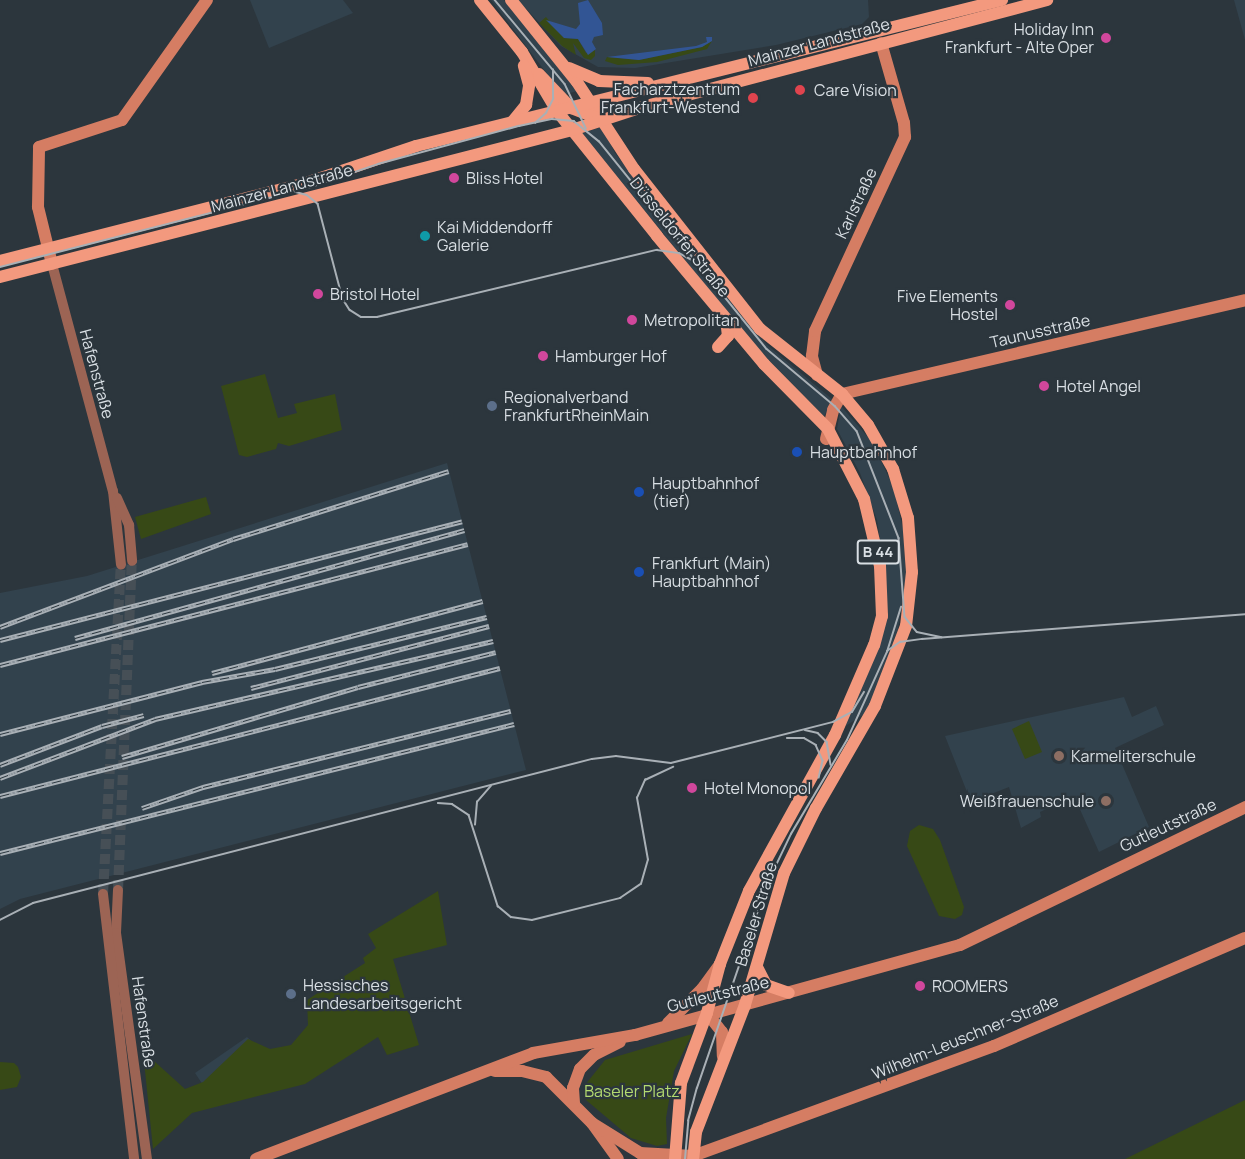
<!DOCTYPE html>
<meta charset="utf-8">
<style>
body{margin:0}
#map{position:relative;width:1245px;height:1159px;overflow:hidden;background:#2c363d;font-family:Manrope,sans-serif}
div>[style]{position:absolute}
.built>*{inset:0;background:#32424d}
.green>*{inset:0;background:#374916}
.water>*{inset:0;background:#325594}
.tertiary-tunnel>*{height:10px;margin-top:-5px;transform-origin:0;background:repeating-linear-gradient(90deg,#464f56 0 10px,transparent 0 15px)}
.tertiary>*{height:10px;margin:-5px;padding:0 5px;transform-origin:5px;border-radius:5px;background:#9c6454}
.secondary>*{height:12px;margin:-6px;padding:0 6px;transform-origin:6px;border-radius:6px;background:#d57d63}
.primary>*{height:12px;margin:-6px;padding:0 6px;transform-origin:6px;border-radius:6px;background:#f3997e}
.tram>*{height:1.5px;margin:-0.75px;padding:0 0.75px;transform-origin:0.75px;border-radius:0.75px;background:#a9b0b6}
.rail>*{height:5px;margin-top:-2.5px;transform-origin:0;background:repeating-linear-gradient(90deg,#2c363d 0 9px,#a9b0b6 0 18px);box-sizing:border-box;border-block:2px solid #a9b0b6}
.dots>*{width:16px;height:16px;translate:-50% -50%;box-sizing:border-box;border:3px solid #2c363d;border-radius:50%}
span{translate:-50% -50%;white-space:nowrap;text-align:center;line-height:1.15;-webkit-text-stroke:4.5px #2c363d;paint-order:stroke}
.shield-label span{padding:2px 4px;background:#2c363d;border:2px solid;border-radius:4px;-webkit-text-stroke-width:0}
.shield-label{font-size:15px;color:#d9dfe4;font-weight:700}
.poi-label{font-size:16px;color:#d9dfe4}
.right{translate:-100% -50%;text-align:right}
.left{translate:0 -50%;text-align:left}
.street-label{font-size:16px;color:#d9dfe4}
.park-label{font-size:16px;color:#b3da70}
</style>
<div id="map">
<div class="built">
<i style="clip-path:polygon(250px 0,343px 0,353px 13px,269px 48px)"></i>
<i style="clip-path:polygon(491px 0,504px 0,577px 91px,563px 95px)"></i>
<i style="clip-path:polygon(518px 0,868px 0,869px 17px,862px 24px,776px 45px,635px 68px,598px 67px,561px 46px)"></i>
<i style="clip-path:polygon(1234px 0,1245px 0,1245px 40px)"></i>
<i style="clip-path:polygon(602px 127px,615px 153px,766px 344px,833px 400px,824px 416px,752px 343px,582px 133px)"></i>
<i style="clip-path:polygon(841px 406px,873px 443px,894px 489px,903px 529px,906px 577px,898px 629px,869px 711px,844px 727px,886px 616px,887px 589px,877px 520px,860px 473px,837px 429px)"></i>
<i style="clip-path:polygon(447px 463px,526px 770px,20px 899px,0 909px,0 593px,87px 576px)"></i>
<i style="clip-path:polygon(1124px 697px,1132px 717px,1156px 706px,1164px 725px,1115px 748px,1149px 827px,1099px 852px,1074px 796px,1040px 812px,1041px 817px,1021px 828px,1009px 787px,971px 802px,945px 736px)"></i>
<i style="clip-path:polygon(247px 1037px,263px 1052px,205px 1088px,195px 1073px)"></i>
</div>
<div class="green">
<i style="clip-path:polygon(546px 17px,564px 38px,578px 39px,586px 53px,595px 50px,595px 56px,591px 60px,584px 58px,573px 43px,576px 55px,562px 46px,539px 23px)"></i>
<i style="clip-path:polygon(712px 41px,707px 49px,657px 62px,618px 65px,605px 61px,607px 57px,639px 60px,702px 47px)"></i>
<i style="clip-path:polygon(265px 374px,278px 418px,297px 413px,294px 404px,335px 394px,342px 430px,289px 446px,278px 443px,276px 449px,247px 457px,239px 455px,221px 386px)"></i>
<i style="clip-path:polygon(206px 497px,211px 514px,141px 539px,135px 517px)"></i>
<i style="clip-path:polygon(1029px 721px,1042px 752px,1025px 759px,1012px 729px)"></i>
<i style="clip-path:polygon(919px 825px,933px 829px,940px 840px,964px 907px,962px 915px,955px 919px,939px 916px,907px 846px,910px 831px)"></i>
<i style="clip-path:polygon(438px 891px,447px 945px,393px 959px,419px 1045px,387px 1055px,378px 1037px,305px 1084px,192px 1113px,153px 1149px,143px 1051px,185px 1089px,203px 1082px,248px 1039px,270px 1049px,291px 1045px,308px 1025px,307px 1000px,365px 963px,363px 958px,376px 948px,368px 934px)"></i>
<i style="clip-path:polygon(692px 1034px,674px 1071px,666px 1118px,667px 1144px,657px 1146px,631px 1138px,586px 1100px,585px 1085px,605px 1060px)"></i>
<i style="clip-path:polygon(0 1062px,14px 1063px,18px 1067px,21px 1077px,17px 1087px,0 1090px)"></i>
<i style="clip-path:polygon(1245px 1100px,1245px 1159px,1125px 1159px)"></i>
</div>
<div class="water">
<i style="clip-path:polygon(588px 0,602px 23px,603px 35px,594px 37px,592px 42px,596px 49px,588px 55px,578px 39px,564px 38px,546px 20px,576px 29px,580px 24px,578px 3px)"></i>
<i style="clip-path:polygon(706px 37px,712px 37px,712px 41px,702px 47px,639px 60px,607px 57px,696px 46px,707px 42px)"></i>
</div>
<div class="tertiary-tunnel">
<i style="left:118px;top:890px;width:329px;rotate:-87.6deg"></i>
<i style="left:103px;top:894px;width:329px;rotate:-86.9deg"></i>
</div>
<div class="tertiary">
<i style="left:52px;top:264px;width:235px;rotate:75deg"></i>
<i style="left:113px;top:491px;width:74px;rotate:83.8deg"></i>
<i style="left:117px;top:498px;width:30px;rotate:66deg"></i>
<i style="left:129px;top:525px;width:36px;rotate:85deg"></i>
<i style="left:118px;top:890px;width:43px;rotate:92.7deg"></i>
<i style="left:116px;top:933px;width:228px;rotate:82.2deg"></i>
<i style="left:103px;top:894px;width:267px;rotate:83.3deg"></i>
</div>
<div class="secondary">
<i style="left:52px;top:264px;width:59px;rotate:-103.8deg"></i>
<i style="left:38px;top:207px;width:60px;rotate:-89deg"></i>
<i style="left:39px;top:147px;width:87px;rotate:-18deg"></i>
<i style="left:122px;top:120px;width:147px;rotate:-54.7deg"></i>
<i style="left:817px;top:375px;width:20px;rotate:-105deg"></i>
<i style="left:812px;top:356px;width:25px;rotate:-83deg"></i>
<i style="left:815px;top:331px;width:214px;rotate:-65.1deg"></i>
<i style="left:905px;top:137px;width:14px;rotate:-94deg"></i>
<i style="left:904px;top:123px;width:83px;rotate:-106deg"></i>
<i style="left:826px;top:439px;width:30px;rotate:-76deg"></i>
<i style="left:833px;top:410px;width:18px;rotate:-61deg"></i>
<i style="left:842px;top:394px;width:414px;rotate:-13.1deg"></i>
<i style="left:707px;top:1013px;width:24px;rotate:52deg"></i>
<i style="left:722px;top:1032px;width:24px;rotate:88deg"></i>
<i style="left:668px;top:1023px;width:48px;rotate:-45deg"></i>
<i style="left:702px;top:989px;width:31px;rotate:-54deg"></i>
<i style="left:495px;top:1071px;width:27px"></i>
<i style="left:522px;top:1071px;width:25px;rotate:14deg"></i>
<i style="left:546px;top:1077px;width:65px;rotate:45deg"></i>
<i style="left:592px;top:1123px;width:44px;rotate:54.2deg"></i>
<i style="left:574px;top:1103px;width:15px;rotate:-94deg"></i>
<i style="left:573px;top:1088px;width:20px;rotate:-70deg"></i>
<i style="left:580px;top:1069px;width:20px;rotate:-45deg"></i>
<i style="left:594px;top:1055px;width:29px;rotate:-27deg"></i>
<i style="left:592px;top:1123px;width:57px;rotate:32deg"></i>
<i style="left:640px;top:1153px;width:53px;rotate:3.2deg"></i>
<i style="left:693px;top:1156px;width:320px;rotate:-20.1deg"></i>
<i style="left:994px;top:1046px;width:273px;rotate:-23.3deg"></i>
<i style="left:256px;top:1159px;width:297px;rotate:-20.9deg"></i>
<i style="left:533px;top:1053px;width:104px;rotate:-10deg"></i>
<i style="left:635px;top:1035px;width:337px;rotate:-15.5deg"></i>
<i style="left:960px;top:945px;width:317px;rotate:-25.8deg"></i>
</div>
<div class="primary">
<i style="left:480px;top:0;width:67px;rotate:51.1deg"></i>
<i style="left:522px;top:52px;width:69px;rotate:59.3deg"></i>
<i style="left:557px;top:111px;width:160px;rotate:51.3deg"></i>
<i style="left:657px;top:236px;width:167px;rotate:50.1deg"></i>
<i style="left:764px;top:364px;width:91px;rotate:45.4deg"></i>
<i style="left:828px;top:429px;width:79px;rotate:62.8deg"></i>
<i style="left:864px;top:499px;width:69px;rotate:76.6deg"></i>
<i style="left:880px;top:566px;width:50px;rotate:87.7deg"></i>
<i style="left:882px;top:616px;width:30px;rotate:105deg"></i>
<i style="left:874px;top:645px;width:98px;rotate:113.4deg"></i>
<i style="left:835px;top:735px;width:178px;rotate:118.9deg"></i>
<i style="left:749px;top:891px;width:79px;rotate:111.7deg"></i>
<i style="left:720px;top:964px;width:51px;rotate:104.9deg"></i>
<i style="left:707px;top:1013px;width:75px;rotate:110.4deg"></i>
<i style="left:681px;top:1083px;width:76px;rotate:94.5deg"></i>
<i style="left:511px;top:0;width:105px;rotate:51.2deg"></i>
<i style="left:577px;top:82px;width:104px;rotate:56.8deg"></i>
<i style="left:634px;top:169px;width:204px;rotate:51.8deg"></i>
<i style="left:760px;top:329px;width:105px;rotate:38.4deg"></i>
<i style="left:842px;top:394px;width:40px;rotate:50deg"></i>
<i style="left:868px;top:425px;width:51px;rotate:60.4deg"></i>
<i style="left:893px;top:469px;width:51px;rotate:73deg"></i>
<i style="left:908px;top:518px;width:54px;rotate:85.8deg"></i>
<i style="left:912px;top:572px;width:54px;rotate:96.3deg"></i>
<i style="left:906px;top:626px;width:86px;rotate:111.2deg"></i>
<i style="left:875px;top:706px;width:118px;rotate:120deg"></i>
<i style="left:816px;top:808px;width:72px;rotate:116.2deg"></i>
<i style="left:784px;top:873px;width:138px;rotate:106.5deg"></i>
<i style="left:745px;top:1005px;width:136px;rotate:111.1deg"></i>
<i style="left:696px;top:1132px;width:27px;rotate:96deg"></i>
<i style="left:569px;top:68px;width:33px;rotate:23deg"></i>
<i style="left:599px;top:81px;width:49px;rotate:2.3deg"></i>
<i style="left:539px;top:74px;width:47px;rotate:46.7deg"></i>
<i style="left:571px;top:108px;width:31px;rotate:21deg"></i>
<i style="left:513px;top:121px;width:21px;rotate:-51deg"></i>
<i style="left:526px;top:105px;width:20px;rotate:-81deg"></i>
<i style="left:529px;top:85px;width:20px;rotate:-105deg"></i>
<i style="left:0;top:261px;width:319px;rotate:-14.3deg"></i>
<i style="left:309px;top:182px;width:113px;rotate:-18.6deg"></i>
<i style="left:416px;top:146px;width:604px;rotate:-13.99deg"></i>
<i style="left:0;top:277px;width:591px;rotate:-14.41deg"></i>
<i style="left:572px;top:130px;width:78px;rotate:-18deg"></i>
<i style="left:646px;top:106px;width:415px;rotate:-14.8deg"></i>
<i style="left:718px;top:347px;width:15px;rotate:-48deg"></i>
<i style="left:728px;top:336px;width:16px;rotate:-97deg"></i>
<i style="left:757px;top:967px;width:20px;rotate:63deg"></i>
<i style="left:766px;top:985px;width:24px;rotate:19deg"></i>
</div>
<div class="tram">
<i style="left:495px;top:0;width:109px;rotate:50.2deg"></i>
<i style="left:565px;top:84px;width:49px;rotate:64.5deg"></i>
<i style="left:535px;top:123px;width:15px;rotate:-42deg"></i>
<i style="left:546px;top:113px;width:16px;rotate:-63deg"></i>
<i style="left:553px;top:99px;width:29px;rotate:-90deg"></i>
<i style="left:296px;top:192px;width:11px;rotate:15deg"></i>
<i style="left:307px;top:195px;width:14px;rotate:39deg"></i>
<i style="left:318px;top:204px;width:98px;rotate:75.3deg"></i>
<i style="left:343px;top:299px;width:13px;rotate:58deg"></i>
<i style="left:350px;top:310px;width:13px;rotate:32deg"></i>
<i style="left:361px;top:317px;width:16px"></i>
<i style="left:377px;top:317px;width:288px;rotate:-13.5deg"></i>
<i style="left:657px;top:250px;width:22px;rotate:8deg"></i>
<i style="left:679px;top:253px;width:15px;rotate:28deg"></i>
<i style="left:0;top:267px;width:321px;rotate:-14.4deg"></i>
<i style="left:311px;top:187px;width:71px;rotate:-18.9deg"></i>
<i style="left:378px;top:164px;width:146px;rotate:-15.1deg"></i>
<i style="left:519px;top:126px;width:34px;rotate:-12deg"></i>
<i style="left:552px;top:119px;width:22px;rotate:5deg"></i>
<i style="left:574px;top:121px;width:32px;rotate:39deg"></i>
<i style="left:599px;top:141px;width:267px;rotate:51.1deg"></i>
<i style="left:767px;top:349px;width:89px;rotate:40deg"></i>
<i style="left:835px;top:406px;width:33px;rotate:49deg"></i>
<i style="left:857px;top:431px;width:115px;rotate:68.6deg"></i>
<i style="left:899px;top:538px;width:79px;rotate:85.7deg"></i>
<i style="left:905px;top:617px;width:19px;rotate:51deg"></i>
<i style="left:917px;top:632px;width:25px;rotate:12deg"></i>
<i style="left:887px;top:651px;width:16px;rotate:-35deg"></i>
<i style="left:900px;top:642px;width:22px;rotate:-8deg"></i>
<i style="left:922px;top:639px;width:324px;rotate:-4.4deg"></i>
<i style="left:805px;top:730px;width:13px;rotate:13deg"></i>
<i style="left:818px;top:733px;width:13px;rotate:45deg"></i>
<i style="left:827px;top:742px;width:23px;rotate:80deg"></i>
<i style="left:787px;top:738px;width:17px"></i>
<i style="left:804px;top:738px;width:14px;rotate:30deg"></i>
<i style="left:816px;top:745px;width:17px;rotate:66deg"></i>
<i style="left:823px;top:761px;width:17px;rotate:103deg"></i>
<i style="left:438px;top:803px;width:14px;rotate:4deg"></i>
<i style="left:452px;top:804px;width:20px;rotate:33deg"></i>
<i style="left:469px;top:815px;width:96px;rotate:72.3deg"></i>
<i style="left:498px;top:906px;width:17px;rotate:40deg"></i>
<i style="left:511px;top:917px;width:21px;rotate:8deg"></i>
<i style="left:532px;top:920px;width:91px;rotate:-14deg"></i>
<i style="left:620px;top:898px;width:25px;rotate:-34deg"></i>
<i style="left:641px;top:884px;width:25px;rotate:-74deg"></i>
<i style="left:648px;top:860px;width:63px;rotate:-100.1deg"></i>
<i style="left:637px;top:798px;width:20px;rotate:-66deg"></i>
<i style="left:645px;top:780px;width:31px;rotate:-25deg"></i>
<i style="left:475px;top:825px;width:23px;rotate:-85deg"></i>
<i style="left:477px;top:802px;width:21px;rotate:-49deg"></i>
<i style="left:0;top:920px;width:37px;rotate:-27deg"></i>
<i style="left:33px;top:903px;width:577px;rotate:-14.45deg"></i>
<i style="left:592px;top:759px;width:24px;rotate:-7deg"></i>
<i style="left:616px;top:756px;width:55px;rotate:7.3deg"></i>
<i style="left:671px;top:763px;width:167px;rotate:-14.2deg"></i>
<i style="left:833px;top:722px;width:21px;rotate:-28deg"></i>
<i style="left:852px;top:712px;width:23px;rotate:-59deg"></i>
<i style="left:685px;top:1159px;width:38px;rotate:-85deg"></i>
<i style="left:688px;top:1121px;width:34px;rotate:-75deg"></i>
<i style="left:697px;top:1088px;width:218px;rotate:-71deg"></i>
<i style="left:768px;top:882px;width:53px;rotate:-64.4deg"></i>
<i style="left:791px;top:834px;width:109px;rotate:-59.2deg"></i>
<i style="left:847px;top:740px;width:97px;rotate:-65.6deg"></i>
<i style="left:887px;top:652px;width:47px;rotate:-72.7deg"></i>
</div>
<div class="rail">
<i style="left:0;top:627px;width:249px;rotate:-20.7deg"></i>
<i style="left:233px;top:539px;width:226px;rotate:-17.5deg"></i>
<i style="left:75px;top:638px;width:404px;rotate:-15.5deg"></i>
<i style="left:0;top:640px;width:477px;rotate:-14.4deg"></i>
<i style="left:0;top:665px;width:483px;rotate:-14.5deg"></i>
<i style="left:212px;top:673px;width:280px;rotate:-14.9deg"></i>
<i style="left:251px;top:688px;width:246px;rotate:-14.6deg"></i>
<i style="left:0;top:734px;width:209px;rotate:-14.4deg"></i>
<i style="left:202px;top:682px;width:74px;rotate:-10.1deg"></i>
<i style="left:275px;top:669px;width:218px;rotate:-13.8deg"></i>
<i style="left:122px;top:757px;width:246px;rotate:-16.5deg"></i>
<i style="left:358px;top:687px;width:142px;rotate:-14.2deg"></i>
<i style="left:0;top:765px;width:109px;rotate:-20.9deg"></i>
<i style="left:102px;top:726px;width:43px;rotate:-14.7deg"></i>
<i style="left:0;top:778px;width:166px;rotate:-20.8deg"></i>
<i style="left:155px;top:719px;width:347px;rotate:-13deg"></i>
<i style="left:0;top:796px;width:516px;rotate:-14.36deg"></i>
<i style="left:142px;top:808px;width:65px;rotate:-19deg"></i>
<i style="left:203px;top:787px;width:317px;rotate:-13.9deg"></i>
<i style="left:0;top:853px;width:530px;rotate:-14.09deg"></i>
</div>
<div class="dots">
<i style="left:1106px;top:38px;background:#d1479c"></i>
<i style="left:800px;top:90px;background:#e0444e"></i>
<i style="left:753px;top:98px;background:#e0444e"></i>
<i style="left:454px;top:178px;background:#d1479c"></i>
<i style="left:425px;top:236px;background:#0f9aa8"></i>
<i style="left:318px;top:294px;background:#d1479c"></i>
<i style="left:1010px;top:305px;background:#d1479c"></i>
<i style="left:632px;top:320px;background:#d1479c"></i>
<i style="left:543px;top:356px;background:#d1479c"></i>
<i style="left:1044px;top:386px;background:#d1479c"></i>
<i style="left:492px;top:406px;background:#5c6f8a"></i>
<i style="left:797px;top:452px;background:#1a4fb4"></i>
<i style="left:639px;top:492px;background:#1a4fb4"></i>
<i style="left:639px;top:572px;background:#1a4fb4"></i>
<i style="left:1059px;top:756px;background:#8d6e63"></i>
<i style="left:692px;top:788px;background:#d1479c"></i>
<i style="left:1106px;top:801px;background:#8d6e63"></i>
<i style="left:920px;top:986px;background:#d1479c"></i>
<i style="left:291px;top:994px;background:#5c6f8a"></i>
</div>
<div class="shield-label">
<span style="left:878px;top:552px">B 44</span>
</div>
<div class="poi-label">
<span class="right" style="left:1094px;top:38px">Holiday Inn<br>Frankfurt - Alte Oper</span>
<span class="right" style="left:740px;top:98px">Facharztzentrum<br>Frankfurt-Westend</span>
<span class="left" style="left:814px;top:90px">Care Vision</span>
<span class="left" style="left:466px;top:178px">Bliss Hotel</span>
<span class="left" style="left:437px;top:236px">Kai Middendorff<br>Galerie</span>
<span class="left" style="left:330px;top:294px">Bristol Hotel</span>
<span class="right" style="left:998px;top:305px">Five Elements<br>Hostel</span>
<span class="left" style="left:644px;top:320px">Metropolitan</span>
<span class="left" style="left:555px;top:356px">Hamburger Hof</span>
<span class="left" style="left:1056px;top:386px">Hotel Angel</span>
<span class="left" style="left:504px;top:406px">Regionalverband<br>FrankfurtRheinMain</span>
<span class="left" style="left:810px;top:452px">Hauptbahnhof</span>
<span class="left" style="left:652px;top:492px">Hauptbahnhof<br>(tief)</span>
<span class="left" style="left:652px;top:572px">Frankfurt (Main)<br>Hauptbahnhof</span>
<span class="left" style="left:1071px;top:756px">Karmeliterschule</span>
<span class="left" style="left:704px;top:788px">Hotel Monopol</span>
<span class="right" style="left:1094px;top:801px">Weißfrauenschule</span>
<span class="left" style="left:303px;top:994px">Hessisches<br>Landesarbeitsgericht</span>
<span class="left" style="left:932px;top:986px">ROOMERS</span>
</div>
<div class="street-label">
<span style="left:819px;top:42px;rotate:-15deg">Mainzer Landstraße</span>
<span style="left:282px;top:188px;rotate:-15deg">Mainzer Landstraße</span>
<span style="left:856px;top:203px;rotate:-65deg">Karlstraße</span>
<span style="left:680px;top:237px;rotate:51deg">Düsseldorfer Straße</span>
<span style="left:1040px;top:331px;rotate:-13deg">Taunusstraße</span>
<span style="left:97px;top:374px;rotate:75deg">Hafenstraße</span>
<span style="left:1168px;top:825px;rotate:-25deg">Gutleutstraße</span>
<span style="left:756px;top:914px;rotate:-73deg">Baseler Straße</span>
<span style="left:718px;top:994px;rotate:-14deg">Gutleutstraße</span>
<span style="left:144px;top:1022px;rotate:82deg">Hafenstraße</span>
<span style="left:965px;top:1037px;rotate:-22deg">Wilhelm-Leuschner-Straße</span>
</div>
<div class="park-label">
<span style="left:632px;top:1091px">Baseler Platz</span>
</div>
</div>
